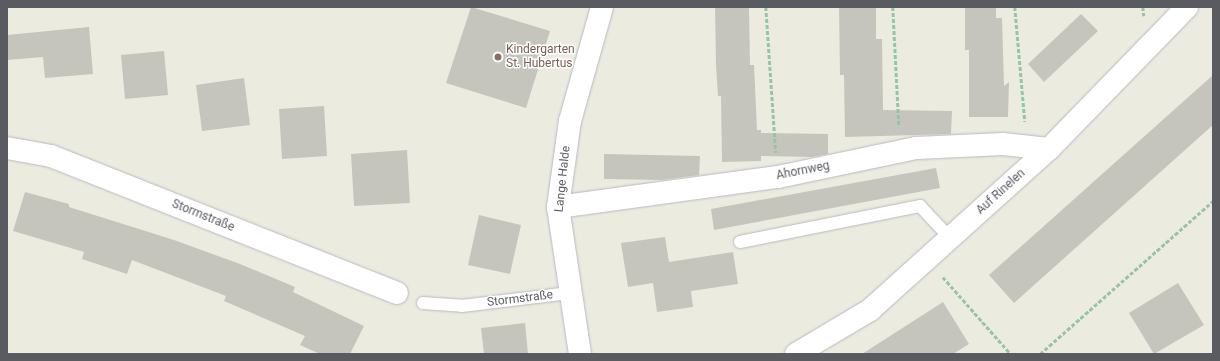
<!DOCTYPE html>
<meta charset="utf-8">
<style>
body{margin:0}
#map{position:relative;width:1220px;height:361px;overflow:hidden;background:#ecebe0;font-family:Roboto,sans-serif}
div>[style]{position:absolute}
.building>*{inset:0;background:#c6c5bd}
.path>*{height:2.5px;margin-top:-1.25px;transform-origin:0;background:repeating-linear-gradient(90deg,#96c4a9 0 4px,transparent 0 6px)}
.roads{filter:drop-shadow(0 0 1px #b8b9bf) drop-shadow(0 0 1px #b8b9bf)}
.service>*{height:12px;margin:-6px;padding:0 6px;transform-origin:6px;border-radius:6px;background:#fff}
.minor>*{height:22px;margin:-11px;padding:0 11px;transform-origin:11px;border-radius:11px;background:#fff}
.dots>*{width:11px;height:11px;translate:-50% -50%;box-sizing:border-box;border:2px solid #fff;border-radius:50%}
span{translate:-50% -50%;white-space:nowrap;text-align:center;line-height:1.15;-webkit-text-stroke:3px #fff;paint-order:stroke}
.education-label{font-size:12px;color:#785e54}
.left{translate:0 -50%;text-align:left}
.street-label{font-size:12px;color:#595b61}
.frame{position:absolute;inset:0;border:8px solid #595b61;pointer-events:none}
</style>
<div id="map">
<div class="building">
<i style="clip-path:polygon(471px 7px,550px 31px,526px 108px,446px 83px)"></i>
<i style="clip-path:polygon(715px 7px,749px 7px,750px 65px,754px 65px,757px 130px,761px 130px,761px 133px,828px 134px,828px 154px,813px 157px,761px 156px,761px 161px,722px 162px,721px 96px,718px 96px,716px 65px)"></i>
<i style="clip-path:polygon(839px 7px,876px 7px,876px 39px,882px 39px,883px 110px,952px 111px,951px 134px,845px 137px,844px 75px,840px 75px)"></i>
<i style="clip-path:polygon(965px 7px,996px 7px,996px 18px,1002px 18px,1004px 86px,1009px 82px,1008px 117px,969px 117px,969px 50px,965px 50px)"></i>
<i style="clip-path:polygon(1081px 14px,1098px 31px,1044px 82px,1028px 64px)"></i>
<i style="clip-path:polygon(89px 27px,93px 74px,45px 78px,43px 57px,7px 60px,7px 35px)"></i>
<i style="clip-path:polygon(164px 51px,168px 95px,125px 99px,121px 55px)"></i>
<i style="clip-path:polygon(1213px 75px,1213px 125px,1014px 303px,989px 275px)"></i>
<i style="clip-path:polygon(244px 78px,250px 125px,202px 131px,196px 85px)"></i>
<i style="clip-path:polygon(324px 106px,327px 156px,282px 159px,279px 109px)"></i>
<i style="clip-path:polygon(407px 150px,410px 203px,354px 206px,351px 154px)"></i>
<i style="clip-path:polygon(604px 154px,700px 156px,699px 175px,662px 180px,604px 179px)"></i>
<i style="clip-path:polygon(936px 168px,940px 188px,714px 230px,711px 209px)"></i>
<i style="clip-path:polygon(25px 192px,69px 204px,69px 207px,174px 240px,240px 264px,295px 287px,293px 292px,364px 326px,350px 354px,320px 354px,300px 345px,305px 336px,224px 301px,226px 296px,132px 260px,127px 274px,82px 259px,84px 252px,13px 231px)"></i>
<i style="clip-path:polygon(479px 215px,521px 225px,510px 274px,468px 265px)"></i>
<i style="clip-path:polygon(665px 237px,669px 262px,733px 252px,738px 284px,691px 291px,693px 307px,657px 312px,653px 283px,628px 287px,621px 243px)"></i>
<i style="clip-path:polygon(1178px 283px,1204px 325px,1154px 354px,1129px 313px)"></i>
<i style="clip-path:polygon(943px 302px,969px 344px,953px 354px,862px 354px)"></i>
<i style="clip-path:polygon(525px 323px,528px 354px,484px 354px,481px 328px)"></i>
</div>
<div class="path">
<i style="left:766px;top:7px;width:146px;rotate:86.1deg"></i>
<i style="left:893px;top:7px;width:120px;rotate:87.1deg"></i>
<i style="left:1015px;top:7px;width:115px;rotate:85deg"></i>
<i style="left:1143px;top:7px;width:9px;rotate:84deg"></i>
<i style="left:943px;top:277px;width:103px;rotate:48.6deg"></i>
<i style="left:1040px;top:354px;width:231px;rotate:-41.5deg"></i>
</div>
<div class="roads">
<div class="service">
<i style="left:740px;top:242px;width:184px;rotate:-11.3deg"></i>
<i style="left:920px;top:206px;width:44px;rotate:46.8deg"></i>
<i style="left:423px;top:303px;width:39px;rotate:4deg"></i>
<i style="left:462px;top:306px;width:108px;rotate:-6.9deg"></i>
</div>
<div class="minor">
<i style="left:7px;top:148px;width:45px;rotate:10.3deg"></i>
<i style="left:51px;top:156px;width:372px;rotate:21.6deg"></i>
<i style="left:558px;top:207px;width:222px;rotate:-7.8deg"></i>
<i style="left:778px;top:177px;width:141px;rotate:-11.9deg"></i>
<i style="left:916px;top:148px;width:87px;rotate:-2.6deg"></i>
<i style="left:1003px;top:144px;width:46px;rotate:6.2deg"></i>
<i style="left:580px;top:354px;width:149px;rotate:-98.5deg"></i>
<i style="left:558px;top:207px;width:87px;rotate:-82.1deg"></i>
<i style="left:570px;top:121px;width:118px;rotate:-74.3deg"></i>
<i style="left:796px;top:354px;width:86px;rotate:-30.7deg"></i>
<i style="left:870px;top:310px;width:241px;rotate:-42deg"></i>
<i style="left:1049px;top:149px;width:198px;rotate:-45.8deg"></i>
</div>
</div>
<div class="dots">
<i style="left:498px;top:57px;background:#8d6e63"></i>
</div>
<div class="education-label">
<span class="left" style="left:506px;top:57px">Kindergarten<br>St. Hubertus</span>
</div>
<div class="street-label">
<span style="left:803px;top:171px;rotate:-11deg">Ahornweg</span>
<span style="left:563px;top:179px;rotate:-84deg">Lange Halde</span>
<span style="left:1001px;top:192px;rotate:-42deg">Auf Rinelen</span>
<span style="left:203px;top:216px;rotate:22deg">Stormstraße</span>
<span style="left:520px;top:299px;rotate:-7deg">Stormstraße</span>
</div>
<div class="frame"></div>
</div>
